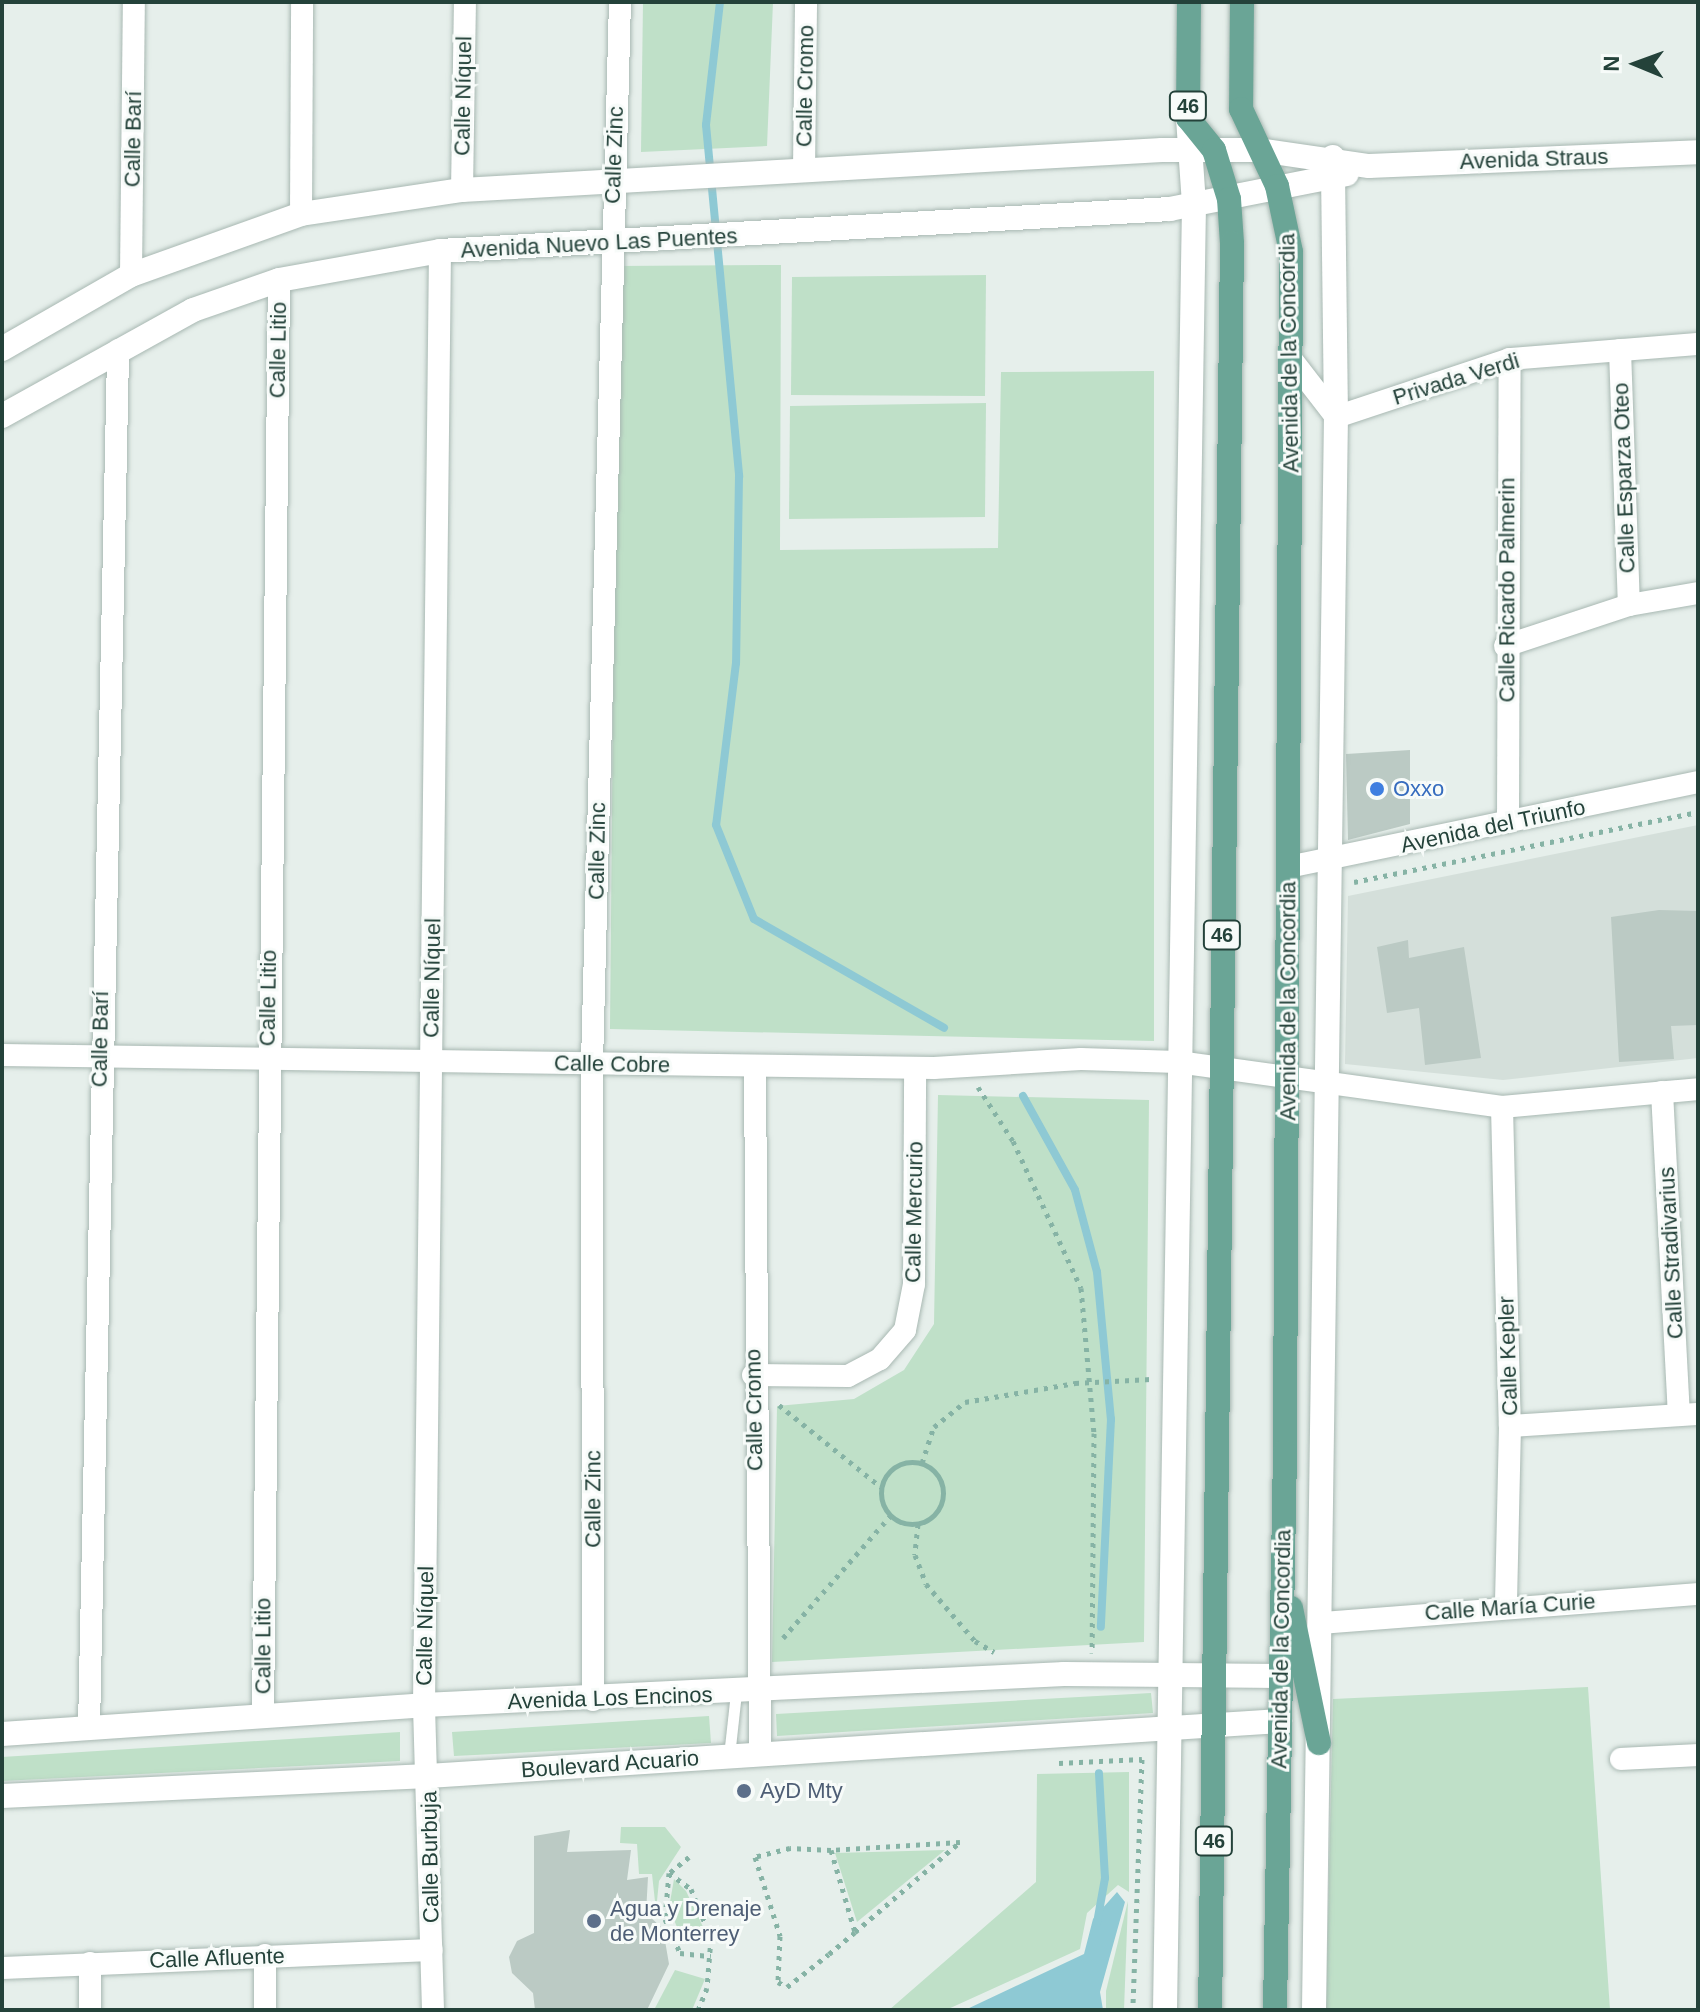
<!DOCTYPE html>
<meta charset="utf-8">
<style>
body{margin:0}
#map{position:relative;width:1700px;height:2012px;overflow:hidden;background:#e6efeb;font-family:Helvetica,sans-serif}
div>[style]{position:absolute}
.built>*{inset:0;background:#d4dfda}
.green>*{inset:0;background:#bfe0c8}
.water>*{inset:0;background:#8ec9d4}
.stream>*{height:8px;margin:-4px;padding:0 4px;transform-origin:4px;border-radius:4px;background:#8ec9d4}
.building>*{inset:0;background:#bbcac4}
.path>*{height:5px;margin-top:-2.5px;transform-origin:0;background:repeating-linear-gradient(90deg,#86b3a5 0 4px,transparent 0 10px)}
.path>.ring{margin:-2.5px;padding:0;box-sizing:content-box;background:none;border:5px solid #86b3a5;border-radius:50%}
.roads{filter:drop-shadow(0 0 2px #a8b8b2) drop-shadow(0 0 2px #a8b8b2)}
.lane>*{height:11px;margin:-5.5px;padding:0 5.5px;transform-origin:5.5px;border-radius:5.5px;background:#fff}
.street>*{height:22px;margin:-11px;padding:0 11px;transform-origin:11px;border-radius:11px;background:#fff}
.secondary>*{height:24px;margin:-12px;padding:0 12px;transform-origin:12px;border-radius:12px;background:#fff}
.primary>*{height:24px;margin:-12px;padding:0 12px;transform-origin:12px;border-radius:12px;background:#6aa596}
.dots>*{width:22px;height:22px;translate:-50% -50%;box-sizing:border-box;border:4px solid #f7fbf9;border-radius:50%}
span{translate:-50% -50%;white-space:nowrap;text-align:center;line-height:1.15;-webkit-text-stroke:6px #f7fbf9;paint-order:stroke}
.shield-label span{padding:2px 6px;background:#f7fbf9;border:2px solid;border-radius:6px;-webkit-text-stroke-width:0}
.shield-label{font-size:20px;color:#24423a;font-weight:700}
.street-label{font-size:22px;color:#24423a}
.shop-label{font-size:22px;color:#366cbe}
.left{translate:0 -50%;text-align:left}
.service-label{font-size:22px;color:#4e5e75}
.frame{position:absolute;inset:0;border:4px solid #24423a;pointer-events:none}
.north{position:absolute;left:1596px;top:24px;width:80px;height:80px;-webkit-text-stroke:6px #f7fbf9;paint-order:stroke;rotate:271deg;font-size:22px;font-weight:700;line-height:32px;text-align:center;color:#24423a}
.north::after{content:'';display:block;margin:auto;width:28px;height:36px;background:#24423a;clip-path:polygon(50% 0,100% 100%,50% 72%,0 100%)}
</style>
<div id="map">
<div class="built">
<i style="clip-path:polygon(1698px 825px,1698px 1058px,1503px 1080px,1345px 1064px,1348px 896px)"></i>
</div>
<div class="green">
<i style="clip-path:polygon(643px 2px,773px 2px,767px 146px,641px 152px)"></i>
<i style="clip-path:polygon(781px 265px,780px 550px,998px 548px,1001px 372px,1154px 371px,1154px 1041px,610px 1029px,617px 266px)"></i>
<i style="clip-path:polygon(986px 275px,985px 396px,791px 395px,792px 277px)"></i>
<i style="clip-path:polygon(986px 403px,985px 517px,789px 519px,790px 406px)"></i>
<i style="clip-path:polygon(938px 1095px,1149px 1100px,1144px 1642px,772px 1662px,777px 1406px,854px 1399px,904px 1370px,934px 1324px)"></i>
<i style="clip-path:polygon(1588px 1687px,1610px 2010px,1326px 2010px,1333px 1699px)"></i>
<i style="clip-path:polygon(1151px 1693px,1153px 1713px,777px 1736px,776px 1714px)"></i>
<i style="clip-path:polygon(709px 1716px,711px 1743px,454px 1756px,452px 1732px)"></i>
<i style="clip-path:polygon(400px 1732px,400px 1761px,2px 1781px,2px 1757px)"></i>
<i style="clip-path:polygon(1129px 1772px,1129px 1892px,1118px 1885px,1087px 1913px,1080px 1949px,946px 2010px,889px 2010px,1036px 1882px,1037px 1774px)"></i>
<i style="clip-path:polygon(621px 1827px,665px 1827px,681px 1847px,659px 1881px,656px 1911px,652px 1874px,639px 1874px,637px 1844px,620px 1843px)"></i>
<i style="clip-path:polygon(945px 1850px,857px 1922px,835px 1853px)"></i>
<i style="clip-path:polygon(674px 1879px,686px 1891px,705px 1931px,682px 1939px,669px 1908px)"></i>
<i style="clip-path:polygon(1128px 1901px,1124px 2010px,1106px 2010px,1106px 1991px)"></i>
<i style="clip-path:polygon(675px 1970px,705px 1979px,692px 2010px,654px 2010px)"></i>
</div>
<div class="water">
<i style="clip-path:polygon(1117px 1892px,1125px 1902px,1100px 1992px,1103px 2010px,965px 2010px,1084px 1954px,1093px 1919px)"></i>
</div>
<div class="stream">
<i style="left:720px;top:2px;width:124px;rotate:96.5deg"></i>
<i style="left:706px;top:125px;width:353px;rotate:84.6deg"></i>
<i style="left:739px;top:476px;width:187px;rotate:90.9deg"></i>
<i style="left:736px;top:663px;width:163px;rotate:97deg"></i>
<i style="left:716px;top:825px;width:101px;rotate:68deg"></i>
<i style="left:754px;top:919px;width:219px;rotate:29.8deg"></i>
<i style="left:1023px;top:1096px;width:107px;rotate:61deg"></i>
<i style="left:1075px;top:1190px;width:85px;rotate:75deg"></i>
<i style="left:1097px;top:1272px;width:148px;rotate:84.6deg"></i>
<i style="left:1111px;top:1419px;width:208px;rotate:92.8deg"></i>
<i style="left:1097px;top:1923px;width:46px;rotate:-79.9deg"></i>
<i style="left:1105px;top:1878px;width:105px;rotate:-93.3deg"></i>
</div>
<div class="building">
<i style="clip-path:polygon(1410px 750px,1410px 824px,1348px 840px,1346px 754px)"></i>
<i style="clip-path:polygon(1659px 910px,1698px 911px,1698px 1025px,1671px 1026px,1674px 1059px,1619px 1062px,1611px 917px)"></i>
<i style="clip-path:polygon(1408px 940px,1409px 958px,1464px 947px,1481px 1058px,1425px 1065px,1419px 1008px,1387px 1013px,1377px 947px)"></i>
<i style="clip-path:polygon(570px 1830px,567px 1852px,631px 1850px,627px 1880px,648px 1877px,646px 1913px,663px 1929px,669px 1964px,647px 2010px,535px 2010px,533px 1993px,512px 1973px,509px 1957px,517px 1941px,534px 1933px,534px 1836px)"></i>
</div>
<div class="path">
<i style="left:1354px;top:882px;width:351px;rotate:-11.5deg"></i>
<i style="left:978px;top:1087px;width:64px;rotate:57.1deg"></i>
<i style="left:1013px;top:1141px;width:162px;rotate:65.2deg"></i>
<i style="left:1081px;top:1288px;width:146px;rotate:84.9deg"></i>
<i style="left:1094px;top:1433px;width:220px;rotate:90.5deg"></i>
<i style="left:779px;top:1405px;width:131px;rotate:38.8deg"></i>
<i class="ring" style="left:881px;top:1462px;width:57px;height:57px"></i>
<i style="left:922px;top:1463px;width:38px;rotate:-72deg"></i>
<i style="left:934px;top:1427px;width:40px;rotate:-39deg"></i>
<i style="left:965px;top:1402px;width:112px;rotate:-9.8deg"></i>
<i style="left:1075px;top:1383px;width:76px;rotate:-3deg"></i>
<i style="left:918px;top:1524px;width:31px;rotate:96deg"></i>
<i style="left:915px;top:1555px;width:31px;rotate:69deg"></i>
<i style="left:926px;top:1584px;width:75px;rotate:49.3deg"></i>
<i style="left:975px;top:1641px;width:22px;rotate:30deg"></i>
<i style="left:783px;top:1638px;width:162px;rotate:-48.7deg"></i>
<i style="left:1059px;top:1763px;width:83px;rotate:-2.8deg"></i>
<i style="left:1142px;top:1759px;width:251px;rotate:92.1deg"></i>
<i style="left:831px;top:1850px;width:41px;rotate:-177.2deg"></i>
<i style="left:790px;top:1848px;width:36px;rotate:166deg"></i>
<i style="left:755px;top:1857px;width:83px;rotate:72.4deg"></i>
<i style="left:780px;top:1936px;width:46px;rotate:92.5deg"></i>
<i style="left:778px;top:1982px;width:10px;rotate:29deg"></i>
<i style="left:787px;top:1987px;width:53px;rotate:-38.2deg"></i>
<i style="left:829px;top:1954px;width:34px;rotate:-40deg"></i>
<i style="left:855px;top:1932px;width:138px;rotate:-40.6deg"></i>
<i style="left:960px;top:1842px;width:129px;rotate:176.5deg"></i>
<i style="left:831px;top:1850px;width:85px;rotate:73.7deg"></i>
<i style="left:689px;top:1857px;width:26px;rotate:141deg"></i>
<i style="left:669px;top:1873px;width:46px;rotate:95deg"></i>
<i style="left:665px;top:1919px;width:37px;rotate:66deg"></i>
<i style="left:680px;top:1953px;width:31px;rotate:6deg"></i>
<i style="left:669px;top:1873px;width:27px;rotate:36deg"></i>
<i style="left:691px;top:1889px;width:53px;rotate:67.8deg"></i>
<i style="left:711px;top:1938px;width:50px;rotate:94.6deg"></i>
<i style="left:707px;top:1988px;width:24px;rotate:112deg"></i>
</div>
<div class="roads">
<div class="lane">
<i style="left:729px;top:1756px;width:63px;rotate:-83.7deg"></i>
</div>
<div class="street">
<i style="left:804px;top:169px;width:167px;rotate:-89.3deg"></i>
<i style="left:462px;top:190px;width:188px;rotate:-89.1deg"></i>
<i style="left:301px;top:214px;width:212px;rotate:-89.7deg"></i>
<i style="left:131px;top:275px;width:273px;rotate:-89.4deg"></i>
<i style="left:1620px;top:350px;width:255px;rotate:88deg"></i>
<i style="left:1292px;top:360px;width:72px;rotate:52.3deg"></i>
<i style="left:1336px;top:417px;width:183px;rotate:-18.4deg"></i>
<i style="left:1510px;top:359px;width:189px;rotate:-4.6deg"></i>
<i style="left:1505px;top:646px;width:131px;rotate:-18.3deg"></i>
<i style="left:1629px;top:605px;width:70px;rotate:-9.9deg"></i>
<i style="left:1508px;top:822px;width:463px;rotate:-89.8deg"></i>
<i style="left:1288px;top:867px;width:419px;rotate:-11.7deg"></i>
<i style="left:2px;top:1055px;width:932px;rotate:0.8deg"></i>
<i style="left:934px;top:1068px;width:147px;rotate:-3.5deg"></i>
<i style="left:1081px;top:1059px;width:97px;rotate:1.8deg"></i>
<i style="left:1178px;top:1062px;width:327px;rotate:7.9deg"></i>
<i style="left:1502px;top:1107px;width:197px;rotate:-5.2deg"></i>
<i style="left:755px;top:1066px;width:689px;rotate:89.58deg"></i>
<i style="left:1662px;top:1092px;width:323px;rotate:87deg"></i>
<i style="left:1502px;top:1107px;width:319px;rotate:88.6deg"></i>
<i style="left:1510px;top:1426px;width:179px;rotate:91.3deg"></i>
<i style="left:753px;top:1375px;width:95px;rotate:0.6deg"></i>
<i style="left:848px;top:1376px;width:36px;rotate:-28deg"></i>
<i style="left:880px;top:1359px;width:38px;rotate:-49deg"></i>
<i style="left:905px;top:1330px;width:47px;rotate:-78.9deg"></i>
<i style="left:914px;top:1284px;width:216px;rotate:-89.7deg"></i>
<i style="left:1510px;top:1426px;width:188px;rotate:-3.7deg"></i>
<i style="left:1321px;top:1623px;width:378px;rotate:-4.4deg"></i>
<i style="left:593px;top:1700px;width:637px;rotate:-90.09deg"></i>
<i style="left:592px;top:1063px;width:1061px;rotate:-88.49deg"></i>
<i style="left:263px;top:1716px;width:1436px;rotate:-89.36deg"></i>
<i style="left:89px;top:1728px;width:1378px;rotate:-88.79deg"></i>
<i style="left:1621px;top:1759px;width:77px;rotate:-3deg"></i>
<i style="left:2px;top:1968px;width:430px;rotate:-2.4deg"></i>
<i style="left:90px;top:2010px;width:47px;rotate:-90deg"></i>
<i style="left:265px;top:2010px;width:55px;rotate:-90deg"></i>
<i style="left:433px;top:2010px;width:305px;rotate:-91.7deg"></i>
<i style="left:424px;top:1705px;width:1454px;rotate:-89.37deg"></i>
</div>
<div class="secondary">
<i style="left:2px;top:349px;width:149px;rotate:-29.8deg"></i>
<i style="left:131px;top:275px;width:181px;rotate:-19.7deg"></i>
<i style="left:301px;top:214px;width:163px;rotate:-8.5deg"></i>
<i style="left:462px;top:190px;width:701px;rotate:-3.27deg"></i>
<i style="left:1162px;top:150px;width:97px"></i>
<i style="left:1259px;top:150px;width:111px;rotate:8.3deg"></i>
<i style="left:1369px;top:166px;width:329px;rotate:-2.4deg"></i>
<i style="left:2px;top:416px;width:218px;rotate:-29deg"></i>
<i style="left:193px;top:310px;width:91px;rotate:-19.2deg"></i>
<i style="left:279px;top:280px;width:164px;rotate:-10.2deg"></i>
<i style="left:440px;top:251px;width:731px;rotate:-3.29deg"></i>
<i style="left:1170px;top:209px;width:180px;rotate:-11.2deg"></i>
<i style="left:2px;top:1734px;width:423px;rotate:-3.9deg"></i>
<i style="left:424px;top:1705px;width:641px;rotate:-2.77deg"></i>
<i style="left:1064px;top:1674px;width:217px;rotate:0.5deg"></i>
<i style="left:2px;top:1796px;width:426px;rotate:-2.7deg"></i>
<i style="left:428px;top:1776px;width:854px;rotate:-3.69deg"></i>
<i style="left:1165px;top:2010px;width:1806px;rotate:-89.08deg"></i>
<i style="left:1194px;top:204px;width:86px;rotate:-94deg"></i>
<i style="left:1314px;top:2010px;width:1593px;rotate:-89.21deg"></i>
<i style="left:1336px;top:417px;width:260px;rotate:-90.7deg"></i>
</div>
<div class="primary">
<i style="left:1189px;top:2px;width:116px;rotate:90.5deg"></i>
<i style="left:1188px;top:118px;width:41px;rotate:50.9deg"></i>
<i style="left:1214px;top:150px;width:51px;rotate:73deg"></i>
<i style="left:1229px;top:199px;width:44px;rotate:86.1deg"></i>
<i style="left:1232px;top:243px;width:1767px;rotate:90.71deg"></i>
<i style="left:1242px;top:2px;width:107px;rotate:90.5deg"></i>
<i style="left:1241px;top:109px;width:85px;rotate:64.9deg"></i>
<i style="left:1277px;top:186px;width:67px;rotate:78deg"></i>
<i style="left:1291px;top:252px;width:1200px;rotate:90.29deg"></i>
<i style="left:1285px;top:1452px;width:558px;rotate:91.03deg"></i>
<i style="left:1291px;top:1608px;width:138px;rotate:78.3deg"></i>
</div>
</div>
<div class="dots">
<i style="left:1377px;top:789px;background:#3f7fe0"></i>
<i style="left:744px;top:1791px;background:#5c6f8a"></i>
<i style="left:594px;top:1921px;background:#5c6f8a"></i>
</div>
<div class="shield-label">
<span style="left:1188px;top:106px">46</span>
<span style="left:1222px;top:935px">46</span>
<span style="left:1214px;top:1841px">46</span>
</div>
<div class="street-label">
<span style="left:805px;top:86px;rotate:-89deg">Calle Cromo</span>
<span style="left:463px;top:96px;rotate:-89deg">Calle Níquel</span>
<span style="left:133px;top:139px;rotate:-89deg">Calle Barí</span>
<span style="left:614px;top:155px;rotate:-88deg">Calle Zinc</span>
<span style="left:1534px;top:159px;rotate:-2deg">Avenida Straus</span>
<span style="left:599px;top:243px;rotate:-3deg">Avenida Nuevo Las Puentes</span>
<span style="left:278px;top:350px;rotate:-89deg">Calle Litio</span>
<span style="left:1289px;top:353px;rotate:-91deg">Avenida de la Concordia</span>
<span style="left:1456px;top:379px;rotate:-17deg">Privada Verdi</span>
<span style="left:1624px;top:478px;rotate:-92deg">Calle Esparza Oteo</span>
<span style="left:1507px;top:590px;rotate:-90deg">Calle Ricardo Palmerin</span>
<span style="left:1493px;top:826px;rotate:-12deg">Avenida del Triunfo</span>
<span style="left:597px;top:851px;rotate:-89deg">Calle Zinc</span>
<span style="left:432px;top:978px;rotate:-89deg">Calle Níquel</span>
<span style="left:268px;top:998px;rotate:-89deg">Calle Litio</span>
<span style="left:1288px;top:1001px;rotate:-90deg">Avenida de la Concordia</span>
<span style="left:100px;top:1039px;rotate:-89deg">Calle Barí</span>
<span style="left:612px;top:1064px;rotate:1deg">Calle Cobre</span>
<span style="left:914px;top:1212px;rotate:-89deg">Calle Mercurio</span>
<span style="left:1671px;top:1253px;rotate:-93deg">Calle Stradivarius</span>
<span style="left:1508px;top:1356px;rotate:-92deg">Calle Kepler</span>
<span style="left:754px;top:1410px;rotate:-91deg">Calle Cromo</span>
<span style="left:593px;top:1499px;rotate:-90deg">Calle Zinc</span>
<span style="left:1510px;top:1607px;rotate:-4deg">Calle María Curie</span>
<span style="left:425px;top:1626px;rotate:-89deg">Calle Níquel</span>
<span style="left:263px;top:1646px;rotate:-90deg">Calle Litio</span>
<span style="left:1281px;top:1649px;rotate:-89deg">Avenida de la Concordia</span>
<span style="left:610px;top:1698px;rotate:-2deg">Avenida Los Encinos</span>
<span style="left:610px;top:1764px;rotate:-4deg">Boulevard Acuario</span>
<span style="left:430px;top:1857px;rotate:-91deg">Calle Burbuja</span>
<span style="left:217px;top:1958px;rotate:-2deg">Calle Afluente</span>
</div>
<div class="shop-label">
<span class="left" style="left:1393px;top:789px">Oxxo</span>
</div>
<div class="service-label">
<span class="left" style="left:760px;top:1791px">AyD Mty</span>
<span class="left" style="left:610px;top:1921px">Agua y Drenaje<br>de Monterrey</span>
</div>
<div class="frame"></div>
<div class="north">N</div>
</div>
